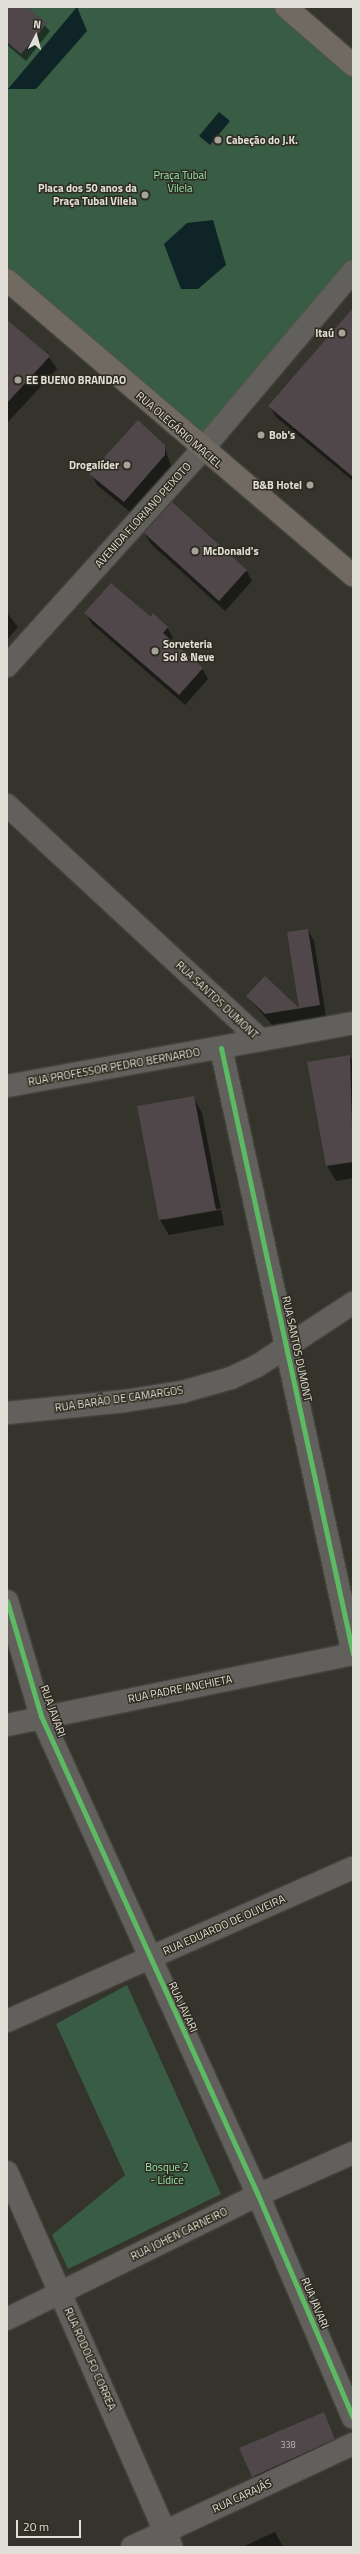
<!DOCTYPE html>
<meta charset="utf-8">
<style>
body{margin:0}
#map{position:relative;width:360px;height:2554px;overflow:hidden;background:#34332c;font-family:"Titillium Web",sans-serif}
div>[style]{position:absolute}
.green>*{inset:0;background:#385d44}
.water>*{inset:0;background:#0f2427}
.shadow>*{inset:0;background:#0007}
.building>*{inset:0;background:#50474a}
.roads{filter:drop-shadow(0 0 1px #53524c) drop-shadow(0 0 1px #53524c)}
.minor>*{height:22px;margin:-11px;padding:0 11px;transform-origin:11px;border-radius:11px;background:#61605c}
.major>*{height:22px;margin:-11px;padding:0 11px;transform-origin:11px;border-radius:11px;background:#706a60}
.cycleway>*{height:5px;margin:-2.5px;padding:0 2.5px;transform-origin:2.5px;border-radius:2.5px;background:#5cba63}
.dots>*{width:11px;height:11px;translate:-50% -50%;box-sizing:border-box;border:2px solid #2e2b1f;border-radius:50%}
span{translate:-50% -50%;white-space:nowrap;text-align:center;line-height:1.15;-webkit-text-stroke:3px #2e2b1f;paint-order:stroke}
.number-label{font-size:9px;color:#bdb9b4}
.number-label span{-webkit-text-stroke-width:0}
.poi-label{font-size:11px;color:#e1dfd8;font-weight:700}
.left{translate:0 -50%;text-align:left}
.right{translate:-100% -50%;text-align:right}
.park-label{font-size:11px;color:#98e6b1}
.street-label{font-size:11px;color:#e1dfd8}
.frame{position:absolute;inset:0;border:8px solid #e1dfd8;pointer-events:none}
.north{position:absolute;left:16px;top:16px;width:40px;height:40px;-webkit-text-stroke:3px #2e2b1f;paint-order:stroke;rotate:6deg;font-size:11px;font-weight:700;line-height:16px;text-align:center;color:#e1dfd8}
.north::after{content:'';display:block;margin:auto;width:14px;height:18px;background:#e1dfd8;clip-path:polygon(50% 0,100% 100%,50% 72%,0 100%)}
.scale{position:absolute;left:16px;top:2520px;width:65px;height:18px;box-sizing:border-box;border:2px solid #e1dfd8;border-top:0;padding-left:5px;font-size:12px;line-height:14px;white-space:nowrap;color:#e1dfd8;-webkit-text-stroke:3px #2e2b1f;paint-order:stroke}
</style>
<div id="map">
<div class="green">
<i style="clip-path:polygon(7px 7px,286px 7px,353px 65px,353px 270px,196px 456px,7px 286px)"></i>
<i style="clip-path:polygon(127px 1985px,221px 2194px,68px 2269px,52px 2235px,125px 2175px,56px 2024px)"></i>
</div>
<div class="water">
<i style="clip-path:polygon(77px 7px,87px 31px,36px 89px,8px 89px)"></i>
<i style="clip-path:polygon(219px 112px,230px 121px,210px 145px,199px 136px)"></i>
<i style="clip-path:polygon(213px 220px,226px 265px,198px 289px,181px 289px,164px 244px,187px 223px)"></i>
</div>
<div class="shadow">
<i style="clip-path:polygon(7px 7px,26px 7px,50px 31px,26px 61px,7px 45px)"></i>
<i style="clip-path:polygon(353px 310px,353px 481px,276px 417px,270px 406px)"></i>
<i style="clip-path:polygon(7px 321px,49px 357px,57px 369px,7px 423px)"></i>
<i style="clip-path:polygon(164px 445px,171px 466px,130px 512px,97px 485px,91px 474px)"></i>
<i style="clip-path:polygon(145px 534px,246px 570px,252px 581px,225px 611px,151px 544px)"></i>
<i style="clip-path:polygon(7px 613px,18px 627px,7px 640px)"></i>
<i style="clip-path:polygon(86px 614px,151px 619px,167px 627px,173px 638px,170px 641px,202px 668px,208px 679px,185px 705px,92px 624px)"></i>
<i style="clip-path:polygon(308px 930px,314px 941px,326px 1016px,272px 1025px,247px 996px,265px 977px,300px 1010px,288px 933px)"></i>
<i style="clip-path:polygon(349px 1056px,353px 1062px,353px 1178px,336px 1181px,327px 1166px)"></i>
<i style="clip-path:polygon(evenodd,193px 1097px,202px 1113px,224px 1225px,169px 1235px,160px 1220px,193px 1097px,221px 1208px,221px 1210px,164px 1220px,164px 1218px,221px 1208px)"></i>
<i style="clip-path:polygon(323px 2413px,340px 2449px,259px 2487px,241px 2449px)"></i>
<i style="clip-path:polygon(275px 2532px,283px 2547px,242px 2547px)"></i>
</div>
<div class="building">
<i style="clip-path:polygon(7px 7px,27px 7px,47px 23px,21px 54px,7px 42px)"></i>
<i style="clip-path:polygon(353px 308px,353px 477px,268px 406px)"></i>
<i style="clip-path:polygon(7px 320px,50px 356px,7px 403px)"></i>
<i style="clip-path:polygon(138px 420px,165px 445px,165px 455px,124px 502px,89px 474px)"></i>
<i style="clip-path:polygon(172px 502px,247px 570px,219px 601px,144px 533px)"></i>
<i style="clip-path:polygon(111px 583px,151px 617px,153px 613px,168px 627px,163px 633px,203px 668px,179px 695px,84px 613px)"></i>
<i style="clip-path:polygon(308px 929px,320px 1005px,265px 1014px,246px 996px,265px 976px,299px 1008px,287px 932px)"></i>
<i style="clip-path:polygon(350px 1055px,353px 1162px,326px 1166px,307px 1062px)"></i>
<i style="clip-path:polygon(194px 1096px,216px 1210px,159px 1220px,137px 1106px)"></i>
<i style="clip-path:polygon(324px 2412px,335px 2439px,252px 2477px,239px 2448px)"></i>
</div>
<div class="roads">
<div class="minor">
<i style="left:7px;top:666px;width:291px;rotate:-47.9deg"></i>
<i style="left:202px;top:450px;width:234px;rotate:-49.8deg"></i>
<i style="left:7px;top:805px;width:346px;rotate:42.8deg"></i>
<i style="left:221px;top:1048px;width:620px;rotate:77.71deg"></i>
<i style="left:7px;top:1086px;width:352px;rotate:-10.3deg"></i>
<i style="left:7px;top:1413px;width:119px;rotate:-5.8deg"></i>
<i style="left:125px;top:1401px;width:58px;rotate:-9deg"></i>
<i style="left:182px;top:1392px;width:51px;rotate:-15.9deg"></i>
<i style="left:231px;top:1378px;width:29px;rotate:-25deg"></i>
<i style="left:257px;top:1366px;width:115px;rotate:-33.3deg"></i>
<i style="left:7px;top:1601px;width:120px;rotate:73.5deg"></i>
<i style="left:41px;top:1716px;width:526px;rotate:65.63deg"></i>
<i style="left:258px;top:2195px;width:242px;rotate:66.9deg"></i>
<i style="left:7px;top:1725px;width:353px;rotate:-11.6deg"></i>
<i style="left:7px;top:2021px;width:378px;rotate:-23.9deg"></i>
<i style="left:7px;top:2172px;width:410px;rotate:66.3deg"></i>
<i style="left:7px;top:2319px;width:280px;rotate:-26.3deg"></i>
<i style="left:258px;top:2195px;width:104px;rotate:-23.9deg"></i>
<i style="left:132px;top:2547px;width:244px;rotate:-25deg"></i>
</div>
<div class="major">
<i style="left:286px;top:7px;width:89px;rotate:40.9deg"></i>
<i style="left:7px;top:280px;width:455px;rotate:40.5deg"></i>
</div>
</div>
<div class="cycleway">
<i style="left:221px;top:1048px;width:620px;rotate:77.71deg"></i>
<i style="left:7px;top:1601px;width:120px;rotate:73.5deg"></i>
<i style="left:41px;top:1716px;width:526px;rotate:65.63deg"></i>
<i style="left:258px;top:2195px;width:242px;rotate:66.9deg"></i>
</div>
<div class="dots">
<i style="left:218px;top:140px;background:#a4a39c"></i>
<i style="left:145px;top:195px;background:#a4a39c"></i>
<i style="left:342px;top:333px;background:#a4a39c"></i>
<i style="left:18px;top:380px;background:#a4a39c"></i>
<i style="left:261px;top:435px;background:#a4a39c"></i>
<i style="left:127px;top:465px;background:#a4a39c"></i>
<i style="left:310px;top:485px;background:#a4a39c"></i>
<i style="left:195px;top:551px;background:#a4a39c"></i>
<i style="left:155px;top:651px;background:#a4a39c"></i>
</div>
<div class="number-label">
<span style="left:288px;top:2445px">338</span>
</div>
<div class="poi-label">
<span class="left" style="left:226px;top:140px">Cabeção do J.K.</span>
<span class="right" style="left:137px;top:195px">Placa dos 50 anos da<br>Praça Tubal Vilela</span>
<span class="right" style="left:334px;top:333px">Itaú</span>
<span class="left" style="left:26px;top:380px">EE BUENO BRANDAO</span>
<span class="left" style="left:269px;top:435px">Bob's</span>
<span class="right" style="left:119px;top:465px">Drogalíder</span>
<span class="right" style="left:302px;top:485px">B&amp;B Hotel</span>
<span class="left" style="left:203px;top:551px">McDonald's</span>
<span class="left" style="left:163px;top:651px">Sorveteria<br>Sol &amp; Neve</span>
</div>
<div class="park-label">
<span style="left:180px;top:182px">Praça Tubal<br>Vilela</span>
<span style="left:167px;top:2174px">Bosque 2<br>- Lídice</span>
</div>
<div class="street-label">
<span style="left:179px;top:430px;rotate:41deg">RUA OLEGÁRIO MACIEL</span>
<span style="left:143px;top:515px;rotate:-48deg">AVENIDA FLORIANO PEIXOTO</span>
<span style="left:217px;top:1000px;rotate:43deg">RUA SANTOS DUMONT</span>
<span style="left:114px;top:1067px;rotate:-10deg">RUA PROFESSOR PEDRO BERNARDO</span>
<span style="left:297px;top:1349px;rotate:78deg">RUA SANTOS DUMONT</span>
<span style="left:119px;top:1399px;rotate:-8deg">RUA BARÃO DE CAMARGOS</span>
<span style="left:180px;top:1689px;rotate:-11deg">RUA PADRE ANCHIETA</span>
<span style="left:53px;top:1711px;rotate:70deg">RUA JAVARI</span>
<span style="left:224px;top:1925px;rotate:-24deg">RUA EDUARDO DE OLIVEIRA</span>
<span style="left:183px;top:2007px;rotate:65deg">RUA JAVARI</span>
<span style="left:179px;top:2234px;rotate:-26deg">RUA JOHEN CARNEIRO</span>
<span style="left:315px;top:2303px;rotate:67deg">RUA JAVARI</span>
<span style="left:90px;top:2359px;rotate:66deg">RUA RODOLFO CORREA</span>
<span style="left:242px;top:2496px;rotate:-25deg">RUA CARAJÁS</span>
</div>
<div class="frame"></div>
<div class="north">N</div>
<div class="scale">20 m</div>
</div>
